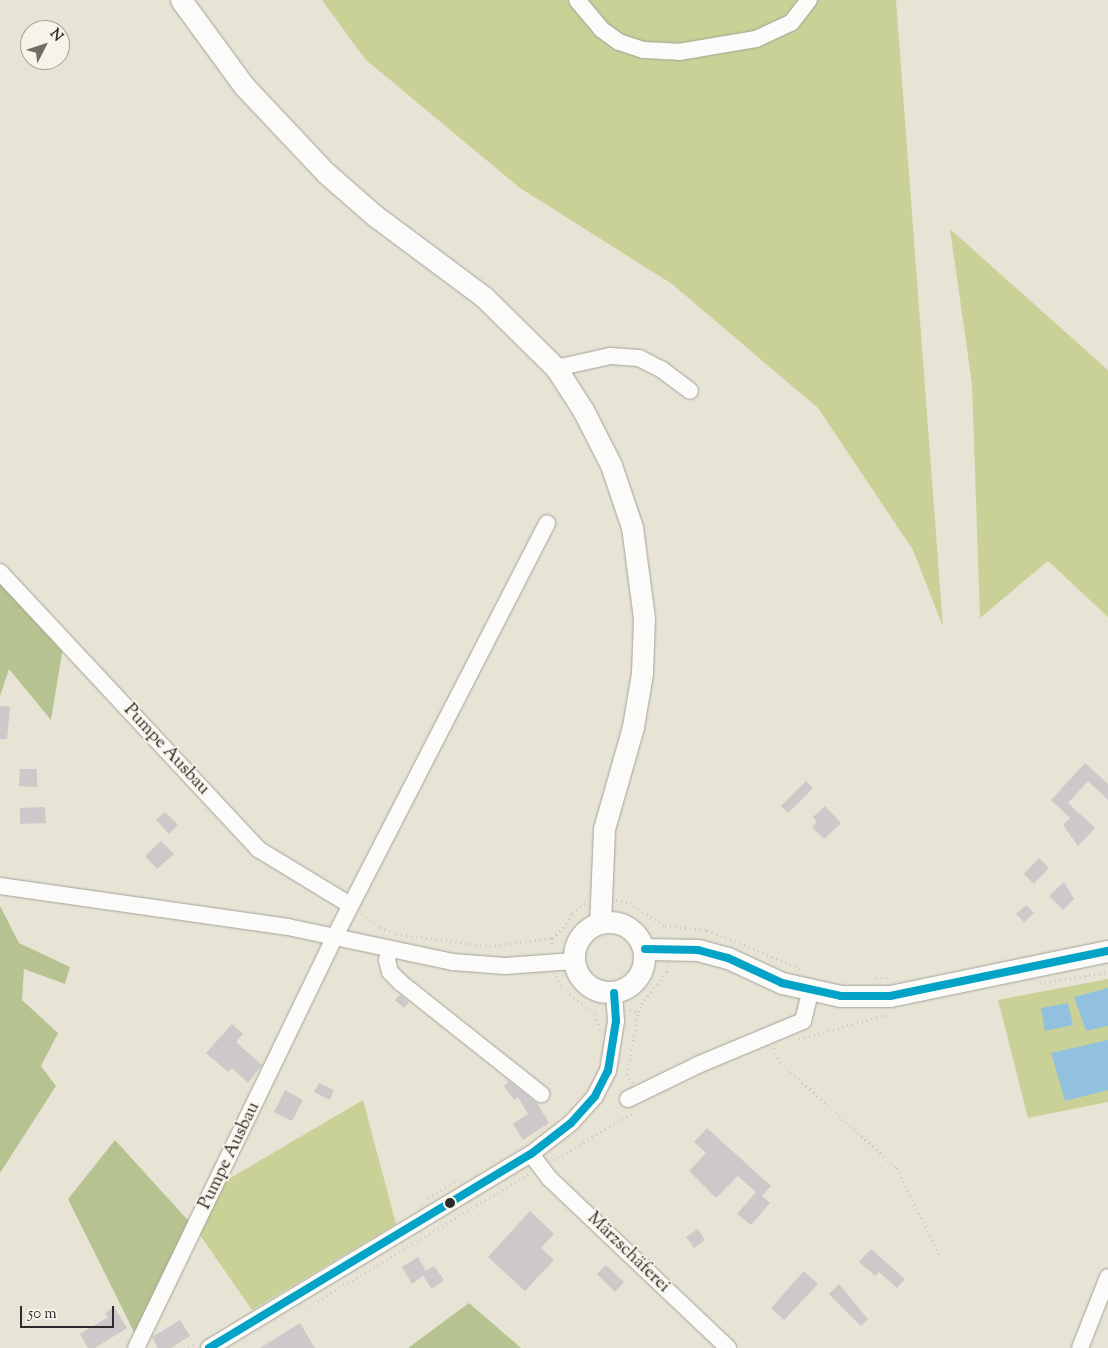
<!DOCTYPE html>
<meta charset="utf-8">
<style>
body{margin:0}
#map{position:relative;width:1108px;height:1348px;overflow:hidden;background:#e7e4d5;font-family:"Sorts Mill Goudy",serif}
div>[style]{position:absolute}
.green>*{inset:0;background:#cad197}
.forest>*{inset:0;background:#b6c391}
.water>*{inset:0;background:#92c0df}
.building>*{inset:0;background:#cdc8ca}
.path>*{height:2.5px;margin-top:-1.25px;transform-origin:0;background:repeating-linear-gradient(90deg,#c9c9c5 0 1px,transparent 0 5px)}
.roads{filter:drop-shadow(0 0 1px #a3a199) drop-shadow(0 0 1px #a3a199)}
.minor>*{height:16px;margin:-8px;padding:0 8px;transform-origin:8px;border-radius:8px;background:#fbfbf9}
.major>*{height:21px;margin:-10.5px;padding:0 10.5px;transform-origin:10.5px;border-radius:10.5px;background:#fbfbf9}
.major>.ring{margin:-10.5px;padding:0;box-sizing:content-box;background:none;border:21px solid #fbfbf9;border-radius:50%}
.bus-1>*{height:8px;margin:-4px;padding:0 4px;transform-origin:4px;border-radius:4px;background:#02a3c6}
.dots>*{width:14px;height:14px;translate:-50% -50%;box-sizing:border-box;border:2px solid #f7f3e8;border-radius:50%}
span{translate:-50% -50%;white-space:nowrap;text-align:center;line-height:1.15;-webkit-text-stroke:4px #f7f3e8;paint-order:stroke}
.street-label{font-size:18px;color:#2b2b2b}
.north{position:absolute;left:20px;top:20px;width:50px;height:50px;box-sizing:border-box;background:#f7f3e8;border:1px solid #a5a39c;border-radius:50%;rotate:49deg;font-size:14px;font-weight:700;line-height:20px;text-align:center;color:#2b2b2b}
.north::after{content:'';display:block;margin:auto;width:18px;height:22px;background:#6d6c66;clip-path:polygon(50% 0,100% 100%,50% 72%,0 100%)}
.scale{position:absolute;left:20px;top:1306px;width:94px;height:22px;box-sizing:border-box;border:2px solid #2b2b2b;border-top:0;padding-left:6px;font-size:15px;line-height:18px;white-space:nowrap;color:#2b2b2b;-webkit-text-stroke:4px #f7f3e8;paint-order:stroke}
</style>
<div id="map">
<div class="green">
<i style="clip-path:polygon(322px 0,896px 0,943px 627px,913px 550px,818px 408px,672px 284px,520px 188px,365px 59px)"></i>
<i style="clip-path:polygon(950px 229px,1108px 370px,1108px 617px,1048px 561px,980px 618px,972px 384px)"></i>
<i style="clip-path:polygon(1108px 979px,1108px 1102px,1028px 1118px,998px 1000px)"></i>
<i style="clip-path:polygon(363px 1100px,396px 1224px,252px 1310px,195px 1228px,227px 1180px)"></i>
</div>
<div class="forest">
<i style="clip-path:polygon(0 584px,63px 647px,51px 720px,9px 669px,0 696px)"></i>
<i style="clip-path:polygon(0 906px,19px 943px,70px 967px,65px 984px,24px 969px,22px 1000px,58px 1033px,41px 1066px,56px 1086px,0 1173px)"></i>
<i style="clip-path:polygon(115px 1140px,195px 1228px,139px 1342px,68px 1199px)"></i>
<i style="clip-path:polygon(469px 1303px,521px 1348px,408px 1348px)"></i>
</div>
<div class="water">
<i style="clip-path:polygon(1108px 988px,1108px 1026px,1086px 1031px,1074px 997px)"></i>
<i style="clip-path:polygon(1068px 1003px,1073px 1025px,1045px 1031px,1041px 1008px)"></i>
<i style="clip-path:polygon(1108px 1040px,1108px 1090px,1065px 1101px,1051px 1053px)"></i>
</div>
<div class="building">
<i style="clip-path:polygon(0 706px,10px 707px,7px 739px,0 739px)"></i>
<i style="clip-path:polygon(1085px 763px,1108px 784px,1108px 800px,1088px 781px,1068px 803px,1095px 828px,1078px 846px,1063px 825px,1070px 818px,1051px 800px)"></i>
<i style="clip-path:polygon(20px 769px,37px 769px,37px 787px,19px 786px)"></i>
<i style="clip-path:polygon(806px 781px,813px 788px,788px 813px,781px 806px)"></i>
<i style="clip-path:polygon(825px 806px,841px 823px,824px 839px,812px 827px,817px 822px,813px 817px)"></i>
<i style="clip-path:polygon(45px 807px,46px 823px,20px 824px,20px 808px)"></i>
<i style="clip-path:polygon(165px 812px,178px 825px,169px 834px,156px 820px)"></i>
<i style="clip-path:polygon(161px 841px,174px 854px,157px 869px,145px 856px)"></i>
<i style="clip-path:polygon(1039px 858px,1049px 868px,1034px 884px,1024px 874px)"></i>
<i style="clip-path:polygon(1064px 882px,1074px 899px,1063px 910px,1049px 896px)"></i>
<i style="clip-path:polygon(1026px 905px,1034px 913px,1024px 922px,1016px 914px)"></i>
<i style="clip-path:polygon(400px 995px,409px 1002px,404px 1008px,395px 1000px)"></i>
<i style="clip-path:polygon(232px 1024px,243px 1034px,236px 1042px,262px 1065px,248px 1083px,232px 1068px,228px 1072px,206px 1053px)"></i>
<i style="clip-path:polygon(507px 1080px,537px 1103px,549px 1123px,523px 1140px,513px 1124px,528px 1114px,518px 1097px,514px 1100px,504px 1086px,508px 1083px)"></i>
<i style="clip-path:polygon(319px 1083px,334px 1090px,330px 1100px,314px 1092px)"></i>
<i style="clip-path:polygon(285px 1090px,303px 1100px,292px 1121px,274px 1112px)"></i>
<i style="clip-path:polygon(707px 1128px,771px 1186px,762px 1196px,770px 1203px,751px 1225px,737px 1214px,756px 1192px,738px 1176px,716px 1198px,689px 1171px,706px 1153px,694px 1142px)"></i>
<i style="clip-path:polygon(530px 1211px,554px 1234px,541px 1248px,554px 1260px,525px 1291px,488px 1257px)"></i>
<i style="clip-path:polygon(698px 1229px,705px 1240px,694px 1248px,686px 1237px)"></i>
<i style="clip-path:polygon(871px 1249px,905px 1279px,897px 1288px,879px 1272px,875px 1276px,859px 1262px)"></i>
<i style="clip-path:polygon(418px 1257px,426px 1271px,434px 1266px,444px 1280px,432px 1289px,423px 1276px,412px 1284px,402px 1267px)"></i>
<i style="clip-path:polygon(606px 1265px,624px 1282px,615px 1292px,597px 1274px)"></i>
<i style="clip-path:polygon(804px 1271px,818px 1284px,784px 1320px,771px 1308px)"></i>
<i style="clip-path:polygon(839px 1284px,868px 1319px,861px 1326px,829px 1294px)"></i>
<i style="clip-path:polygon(114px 1307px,127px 1328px,95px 1348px,88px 1348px,80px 1334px,108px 1317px,105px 1313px)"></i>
<i style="clip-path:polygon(180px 1320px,190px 1336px,171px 1348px,158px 1348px,152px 1337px)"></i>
<i style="clip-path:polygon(300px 1323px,315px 1348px,260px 1348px)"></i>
</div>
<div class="path">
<i style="left:616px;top:900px;width:14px;rotate:12deg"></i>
<i style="left:630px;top:903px;width:42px;rotate:33.3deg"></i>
<i style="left:665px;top:926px;width:42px;rotate:5.4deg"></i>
<i style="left:707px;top:930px;width:103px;rotate:22.3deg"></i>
<i style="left:362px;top:914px;width:22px;rotate:36deg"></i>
<i style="left:380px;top:927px;width:17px;rotate:24deg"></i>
<i style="left:396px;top:934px;width:95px;rotate:7.3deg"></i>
<i style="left:490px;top:946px;width:63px;rotate:-7.4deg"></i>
<i style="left:552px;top:938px;width:15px;rotate:-42deg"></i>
<i style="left:563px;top:928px;width:17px;rotate:-59deg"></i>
<i style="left:572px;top:913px;width:17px;rotate:-36deg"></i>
<i style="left:552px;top:938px;width:10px;rotate:84deg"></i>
<i style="left:556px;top:976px;width:13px;rotate:63deg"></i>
<i style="left:562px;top:988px;width:43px;rotate:37.4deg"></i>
<i style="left:596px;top:1014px;width:17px;rotate:77deg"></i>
<i style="left:876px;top:978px;width:15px"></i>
<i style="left:1040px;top:983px;width:69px;rotate:-9.2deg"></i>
<i style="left:630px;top:1010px;width:8px;rotate:14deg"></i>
<i style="left:638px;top:1012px;width:9px;rotate:-69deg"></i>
<i style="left:641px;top:1004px;width:41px;rotate:-50.9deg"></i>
<i style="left:667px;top:972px;width:6px;rotate:-90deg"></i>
<i style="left:799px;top:1039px;width:94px;rotate:-15.4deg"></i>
<i style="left:774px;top:1048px;width:15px;rotate:67deg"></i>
<i style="left:780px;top:1062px;width:158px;rotate:42.2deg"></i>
<i style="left:897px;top:1168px;width:100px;rotate:63.9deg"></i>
<i style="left:633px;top:1083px;width:10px;rotate:-127deg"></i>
<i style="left:627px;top:1075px;width:64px;rotate:-80.1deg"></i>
<i style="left:553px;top:1160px;width:92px;rotate:-30.7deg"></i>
<i style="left:428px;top:1198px;width:31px;rotate:-32deg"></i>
<i style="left:309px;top:1306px;width:257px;rotate:-31deg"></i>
<i style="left:188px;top:1348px;width:8px;rotate:-30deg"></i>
</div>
<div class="roads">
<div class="minor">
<i style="left:577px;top:0;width:38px;rotate:50deg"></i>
<i style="left:601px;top:29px;width:22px;rotate:36deg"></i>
<i style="left:619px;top:42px;width:26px;rotate:18deg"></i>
<i style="left:644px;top:50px;width:35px;rotate:3deg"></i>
<i style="left:679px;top:52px;width:78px;rotate:-9.6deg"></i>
<i style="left:756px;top:39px;width:38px;rotate:-25deg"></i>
<i style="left:791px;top:23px;width:29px;rotate:-52deg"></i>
<i style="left:556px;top:368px;width:55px;rotate:-12.5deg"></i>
<i style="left:610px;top:356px;width:29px;rotate:4deg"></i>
<i style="left:639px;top:358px;width:25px;rotate:27deg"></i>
<i style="left:661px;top:369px;width:36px;rotate:37deg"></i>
<i style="left:0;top:572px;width:379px;rotate:47deg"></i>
<i style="left:258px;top:849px;width:108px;rotate:31.3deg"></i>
<i style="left:0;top:886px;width:291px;rotate:8.1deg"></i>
<i style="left:288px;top:927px;width:169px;rotate:12deg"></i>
<i style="left:453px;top:962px;width:52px;rotate:4.4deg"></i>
<i style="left:505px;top:966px;width:69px;rotate:-4.1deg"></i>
<i style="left:389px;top:950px;width:10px;rotate:101deg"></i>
<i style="left:387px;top:960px;width:12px;rotate:76deg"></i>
<i style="left:390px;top:972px;width:16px;rotate:45deg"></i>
<i style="left:401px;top:983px;width:179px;rotate:38.4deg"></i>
<i style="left:628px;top:1099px;width:80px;rotate:-25.9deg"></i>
<i style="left:700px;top:1064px;width:112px;rotate:-22.7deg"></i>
<i style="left:803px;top:1021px;width:30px;rotate:-76deg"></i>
<i style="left:531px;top:1154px;width:30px;rotate:53deg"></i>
<i style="left:549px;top:1178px;width:247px;rotate:43.5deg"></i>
<i style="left:136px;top:1348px;width:458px;rotate:-64.2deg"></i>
<i style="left:335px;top:936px;width:464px;rotate:-62.8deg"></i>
<i style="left:209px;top:1348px;width:376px;rotate:-31.1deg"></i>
<i style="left:531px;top:1154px;width:51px;rotate:-37.8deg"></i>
<i style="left:571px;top:1123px;width:36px;rotate:-48deg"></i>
<i style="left:595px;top:1096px;width:28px;rotate:-63deg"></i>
<i style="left:608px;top:1071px;width:51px;rotate:-80.9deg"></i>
<i style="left:616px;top:1021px;width:28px;rotate:-94deg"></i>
<i style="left:1080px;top:1348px;width:76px;rotate:-68.5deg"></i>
</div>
<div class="major">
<i style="left:181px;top:0;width:107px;rotate:53.8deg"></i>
<i style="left:244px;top:86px;width:120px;rotate:46.7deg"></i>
<i style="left:326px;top:173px;width:64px;rotate:41.2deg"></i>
<i style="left:374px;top:215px;width:137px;rotate:36.7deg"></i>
<i style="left:484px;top:297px;width:101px;rotate:44.6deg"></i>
<i style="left:556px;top:368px;width:50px;rotate:57.3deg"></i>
<i style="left:583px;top:410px;width:62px;rotate:63deg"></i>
<i style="left:611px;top:465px;width:65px;rotate:71.3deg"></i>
<i style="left:632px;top:527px;width:92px;rotate:82.5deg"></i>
<i style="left:644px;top:618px;width:55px;rotate:92.1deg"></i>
<i style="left:642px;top:673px;width:55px;rotate:99.5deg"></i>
<i style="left:633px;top:727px;width:106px;rotate:105.9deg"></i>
<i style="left:604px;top:829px;width:94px;rotate:92.4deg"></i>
<i class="ring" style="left:574px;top:922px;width:49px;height:49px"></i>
<i style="left:645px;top:949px;width:53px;rotate:1.1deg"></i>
<i style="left:698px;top:950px;width:31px;rotate:15deg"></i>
<i style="left:728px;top:958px;width:60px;rotate:24.8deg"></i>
<i style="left:782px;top:983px;width:60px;rotate:12.4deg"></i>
<i style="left:841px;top:996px;width:49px"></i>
<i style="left:890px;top:996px;width:223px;rotate:-11.7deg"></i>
</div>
</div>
<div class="bus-1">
<i style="left:645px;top:949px;width:53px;rotate:1.1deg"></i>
<i style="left:698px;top:950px;width:31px;rotate:15deg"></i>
<i style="left:728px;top:958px;width:60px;rotate:24.8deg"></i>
<i style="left:782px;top:983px;width:60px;rotate:12.4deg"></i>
<i style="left:841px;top:996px;width:49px"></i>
<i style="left:890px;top:996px;width:223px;rotate:-11.7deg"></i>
<i style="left:209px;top:1348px;width:376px;rotate:-31.1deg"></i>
<i style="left:531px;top:1154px;width:51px;rotate:-37.8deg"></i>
<i style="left:571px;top:1123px;width:36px;rotate:-48deg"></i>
<i style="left:595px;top:1096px;width:28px;rotate:-63deg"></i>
<i style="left:608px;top:1071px;width:51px;rotate:-80.9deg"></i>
<i style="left:616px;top:1021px;width:28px;rotate:-94deg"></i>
</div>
<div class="dots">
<i style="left:450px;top:1203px;background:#2b2b2b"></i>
</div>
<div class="street-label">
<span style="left:166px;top:750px;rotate:47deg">Pumpe Ausbau</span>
<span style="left:230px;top:1156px;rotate:-64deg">Pumpe Ausbau</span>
<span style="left:628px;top:1253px;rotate:44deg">Märzschäferei</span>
</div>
<div class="north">N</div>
<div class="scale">50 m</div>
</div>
